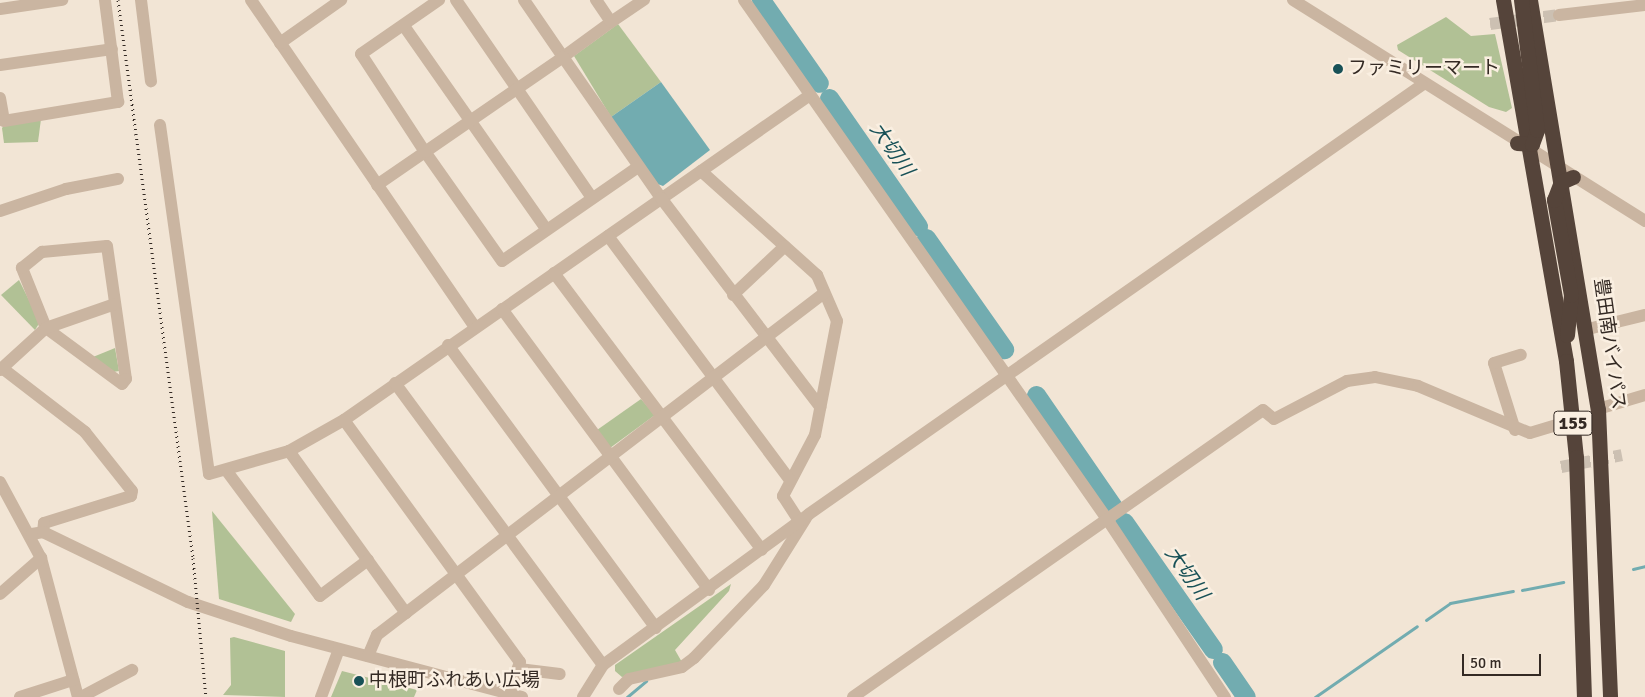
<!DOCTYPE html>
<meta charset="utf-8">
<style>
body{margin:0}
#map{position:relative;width:1645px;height:697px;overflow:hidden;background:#f2e5d5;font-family:Signika,"Noto Sans JP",sans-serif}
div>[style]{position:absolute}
.green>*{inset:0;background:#b1c195}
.water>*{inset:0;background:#72acb0}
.stream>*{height:3px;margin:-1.5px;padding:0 1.5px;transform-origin:1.5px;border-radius:1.5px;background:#72acb0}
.river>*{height:19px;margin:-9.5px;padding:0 9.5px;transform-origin:9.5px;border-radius:9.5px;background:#72acb0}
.minor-tunnel>*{height:12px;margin-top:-6px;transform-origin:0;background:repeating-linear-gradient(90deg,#ccc0b2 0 12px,transparent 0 18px)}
.minor>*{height:12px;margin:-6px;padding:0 6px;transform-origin:6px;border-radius:6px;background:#cab5a1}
.highway>*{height:15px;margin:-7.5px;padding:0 7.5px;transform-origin:7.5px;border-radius:7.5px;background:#55443a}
.rail>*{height:3px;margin-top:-1.5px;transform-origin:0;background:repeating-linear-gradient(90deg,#342a24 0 1px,transparent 0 5px)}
.dots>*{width:14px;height:14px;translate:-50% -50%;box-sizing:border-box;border:2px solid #faefe1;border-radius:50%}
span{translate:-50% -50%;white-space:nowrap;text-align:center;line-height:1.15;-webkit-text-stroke:5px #faefe1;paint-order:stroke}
.shield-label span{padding:1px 4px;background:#faefe1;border:1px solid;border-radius:4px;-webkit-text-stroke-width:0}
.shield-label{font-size:18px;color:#342a24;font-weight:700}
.poi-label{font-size:19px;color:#342a24}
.left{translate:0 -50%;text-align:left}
.street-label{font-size:19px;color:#342a24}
.water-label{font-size:20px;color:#185157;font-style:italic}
.scale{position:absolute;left:1462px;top:654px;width:79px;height:22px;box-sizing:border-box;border:2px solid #342a24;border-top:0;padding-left:6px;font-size:15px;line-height:18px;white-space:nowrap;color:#342a24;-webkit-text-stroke:4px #faefe1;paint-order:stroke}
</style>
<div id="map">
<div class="green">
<i style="clip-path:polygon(1446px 17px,1471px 36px,1495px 34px,1512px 108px,1506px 112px,1489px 107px,1398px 50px,1397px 45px)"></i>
<i style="clip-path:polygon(618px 24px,661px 82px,611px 117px,574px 56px)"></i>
<i style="clip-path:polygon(41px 119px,38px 142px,4px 143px,2px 128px,6px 123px)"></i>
<i style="clip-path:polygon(19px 280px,40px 322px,35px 330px,1px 295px)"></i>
<i style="clip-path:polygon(115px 348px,119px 371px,113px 372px,93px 357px)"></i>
<i style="clip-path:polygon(641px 399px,655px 415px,610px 448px,597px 430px)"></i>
<i style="clip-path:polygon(212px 511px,295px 614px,291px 622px,219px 599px)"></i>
<i style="clip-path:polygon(731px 584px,729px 591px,675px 650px,683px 664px,622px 677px,615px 671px,615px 665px)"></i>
<i style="clip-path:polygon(234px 637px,285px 651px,285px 697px,223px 695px,231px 685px,230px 638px)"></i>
<i style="clip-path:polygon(342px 671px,417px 690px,414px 697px,331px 697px)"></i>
</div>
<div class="water">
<i style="clip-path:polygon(661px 82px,710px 150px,663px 186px,655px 183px,611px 117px)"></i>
</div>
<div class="stream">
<i style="left:1633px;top:569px;width:12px;rotate:-14deg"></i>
<i style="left:1522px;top:590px;width:42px;rotate:-11deg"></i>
<i style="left:1426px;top:620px;width:29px;rotate:-35deg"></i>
<i style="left:1450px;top:603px;width:64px;rotate:-10.8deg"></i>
<i style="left:627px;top:697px;width:25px;rotate:-40deg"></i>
<i style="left:1315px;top:697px;width:124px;rotate:-34.8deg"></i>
</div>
<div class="river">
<i style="left:761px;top:0;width:101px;rotate:55.1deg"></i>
<i style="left:829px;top:98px;width:156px;rotate:55.2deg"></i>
<i style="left:926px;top:238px;width:136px;rotate:54.9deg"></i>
<i style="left:1036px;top:395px;width:137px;rotate:55.4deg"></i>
<i style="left:1124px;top:522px;width:155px;rotate:55deg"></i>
<i style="left:1222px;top:662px;width:42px;rotate:55.6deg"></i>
</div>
<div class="minor-tunnel">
<i style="left:1490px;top:24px;width:70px;rotate:-7.4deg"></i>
<i style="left:1561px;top:467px;width:62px;rotate:-11.1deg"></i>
</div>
<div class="minor">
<i style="left:141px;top:0;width:82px;rotate:83deg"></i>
<i style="left:251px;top:0;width:396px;rotate:55.6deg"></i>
<i style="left:456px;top:0;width:240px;rotate:55.5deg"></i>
<i style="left:524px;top:0;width:69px;rotate:55.6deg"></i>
<i style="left:563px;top:57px;width:59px;rotate:-36.1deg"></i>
<i style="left:611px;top:22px;width:27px;rotate:-124deg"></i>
<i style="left:744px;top:0;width:633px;rotate:55.03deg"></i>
<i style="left:1107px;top:519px;width:214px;rotate:56.5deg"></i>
<i style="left:1293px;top:0;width:416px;rotate:32.1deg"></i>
<i style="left:0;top:9px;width:63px;rotate:-8.3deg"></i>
<i style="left:1559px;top:15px;width:87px;rotate:-6.6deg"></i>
<i style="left:611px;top:22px;width:40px;rotate:-34deg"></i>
<i style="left:404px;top:26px;width:248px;rotate:55deg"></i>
<i style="left:280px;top:43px;width:75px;rotate:-35.2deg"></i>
<i style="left:0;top:65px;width:113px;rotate:-8.1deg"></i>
<i style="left:0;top:98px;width:23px;rotate:80deg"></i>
<i style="left:4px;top:121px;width:116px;rotate:-9.5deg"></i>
<i style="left:118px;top:102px;width:103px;rotate:-97.3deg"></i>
<i style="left:160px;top:125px;width:352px;rotate:82deg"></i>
<i style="left:209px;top:474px;width:83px;rotate:-16deg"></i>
<i style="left:289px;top:451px;width:63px;rotate:-29.4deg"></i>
<i style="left:344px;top:420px;width:568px;rotate:-34.89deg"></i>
<i style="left:638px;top:167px;width:165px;rotate:145.3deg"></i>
<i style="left:502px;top:261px;width:133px;rotate:-125.2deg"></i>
<i style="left:425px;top:152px;width:168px;rotate:-34.5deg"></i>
<i style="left:563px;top:57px;width:172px;rotate:55.2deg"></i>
<i style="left:661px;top:198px;width:263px;rotate:52.7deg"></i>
<i style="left:701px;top:171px;width:156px;rotate:41.9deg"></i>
<i style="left:817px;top:275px;width:50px;rotate:66.5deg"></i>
<i style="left:837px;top:321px;width:116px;rotate:100.9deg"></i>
<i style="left:815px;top:435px;width:69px;rotate:117.7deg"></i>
<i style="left:783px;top:496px;width:30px;rotate:57deg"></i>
<i style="left:377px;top:185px;width:58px;rotate:-34.5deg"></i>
<i style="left:425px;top:152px;width:117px;rotate:-123.1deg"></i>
<i style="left:361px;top:54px;width:95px;rotate:-34.7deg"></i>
<i style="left:0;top:211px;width:70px;rotate:-18.4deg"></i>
<i style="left:66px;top:189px;width:53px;rotate:-10.9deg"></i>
<i style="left:608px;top:236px;width:304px;rotate:53.3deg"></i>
<i style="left:107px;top:246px;width:134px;rotate:81.9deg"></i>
<i style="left:126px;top:379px;width:6px;rotate:129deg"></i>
<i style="left:122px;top:384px;width:94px;rotate:-143.6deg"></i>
<i style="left:46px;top:328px;width:65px;rotate:-111.8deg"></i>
<i style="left:22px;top:268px;width:26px;rotate:-39deg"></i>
<i style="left:42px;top:252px;width:65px;rotate:-5.3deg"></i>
<i style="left:554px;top:273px;width:346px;rotate:53.1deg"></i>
<i style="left:733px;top:295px;width:71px;rotate:-43.3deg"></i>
<i style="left:502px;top:309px;width:349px;rotate:53.6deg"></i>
<i style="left:1588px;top:329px;width:59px;rotate:-13.8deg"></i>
<i style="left:448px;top:345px;width:351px;rotate:53.7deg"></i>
<i style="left:2px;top:368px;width:105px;rotate:37.6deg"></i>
<i style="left:85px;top:432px;width:75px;rotate:51.5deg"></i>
<i style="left:132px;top:491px;width:5px;rotate:101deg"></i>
<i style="left:131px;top:496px;width:91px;rotate:162.8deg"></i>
<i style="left:44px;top:523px;width:9px;rotate:96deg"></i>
<i style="left:0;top:370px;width:62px;rotate:-42.4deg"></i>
<i style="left:46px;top:328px;width:73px;rotate:-19.2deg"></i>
<i style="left:395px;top:383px;width:350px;rotate:53.6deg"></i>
<i style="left:1598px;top:409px;width:49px;rotate:-16.6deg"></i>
<i style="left:344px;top:420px;width:299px;rotate:54deg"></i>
<i style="left:520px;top:662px;width:37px;rotate:110deg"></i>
<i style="left:1515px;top:430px;width:70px;rotate:-107.4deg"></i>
<i style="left:1494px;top:363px;width:28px;rotate:-17deg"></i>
<i style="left:289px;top:451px;width:200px;rotate:54.2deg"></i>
<i style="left:226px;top:470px;width:157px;rotate:53.3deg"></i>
<i style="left:320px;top:596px;width:60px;rotate:-36.9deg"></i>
<i style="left:0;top:482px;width:86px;rotate:61.7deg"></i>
<i style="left:41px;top:558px;width:144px;rotate:75.1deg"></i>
<i style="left:32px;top:534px;width:11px;rotate:-10deg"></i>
<i style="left:43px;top:532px;width:161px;rotate:25.8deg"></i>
<i style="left:188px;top:602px;width:108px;rotate:18.3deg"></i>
<i style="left:291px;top:636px;width:239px;rotate:14.8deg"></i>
<i style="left:0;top:594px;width:55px;rotate:-41.3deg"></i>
<i style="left:368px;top:656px;width:23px;rotate:-67deg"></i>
<i style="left:377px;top:635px;width:563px;rotate:-37.42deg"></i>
<i style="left:519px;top:669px;width:41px;rotate:7deg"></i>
<i style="left:619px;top:689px;width:14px;rotate:-45deg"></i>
<i style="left:629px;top:679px;width:54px;rotate:-12.8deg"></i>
<i style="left:682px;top:667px;width:15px;rotate:-37deg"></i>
<i style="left:694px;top:658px;width:101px;rotate:-46.2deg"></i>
<i style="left:764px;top:585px;width:79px;rotate:-57.9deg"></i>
<i style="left:20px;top:697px;width:56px;rotate:-17.8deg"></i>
<i style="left:81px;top:697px;width:58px;rotate:-27.9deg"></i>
<i style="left:321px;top:697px;width:51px;rotate:-69.4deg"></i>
<i style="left:583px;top:697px;width:38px;rotate:-58deg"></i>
<i style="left:603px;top:665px;width:255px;rotate:-36.2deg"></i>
<i style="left:809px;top:514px;width:748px;rotate:-34.99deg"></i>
<i style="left:853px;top:697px;width:500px;rotate:-34.99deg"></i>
<i style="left:1263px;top:410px;width:14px;rotate:39deg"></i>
<i style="left:1274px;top:419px;width:82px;rotate:-27.5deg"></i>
<i style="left:1347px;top:381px;width:28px;rotate:-8deg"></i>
<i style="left:1375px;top:377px;width:44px;rotate:11.8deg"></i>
<i style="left:1418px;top:386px;width:121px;rotate:22.8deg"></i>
<i style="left:1530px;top:433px;width:45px;rotate:-16.8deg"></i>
</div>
<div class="highway">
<i style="left:1503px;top:0;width:366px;rotate:80.1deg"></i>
<i style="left:1566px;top:361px;width:97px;rotate:84.1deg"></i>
<i style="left:1576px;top:457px;width:240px;rotate:88.1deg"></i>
<i style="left:1530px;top:0;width:415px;rotate:80.6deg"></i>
<i style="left:1598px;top:409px;width:288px;rotate:87.6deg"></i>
<i style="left:1517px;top:143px;width:15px;rotate:4deg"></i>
<i style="left:1532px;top:144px;width:15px;rotate:-70deg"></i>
<i style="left:1537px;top:130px;width:131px;rotate:-97deg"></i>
<i style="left:1567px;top:335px;width:40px;rotate:-84.3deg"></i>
<i style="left:1571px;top:295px;width:97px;rotate:-100.1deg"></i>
<i style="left:1554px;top:200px;width:19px;rotate:-69deg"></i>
<i style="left:1561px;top:182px;width:13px;rotate:-23deg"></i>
</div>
<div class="rail">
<i style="left:118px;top:0;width:563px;rotate:82.34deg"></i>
<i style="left:193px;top:558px;width:140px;rotate:84.7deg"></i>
</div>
<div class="dots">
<i style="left:1338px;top:69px;background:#185157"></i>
<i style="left:359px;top:681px;background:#185157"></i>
</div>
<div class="shield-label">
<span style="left:1573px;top:423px">155</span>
</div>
<div class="poi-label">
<span class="left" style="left:1348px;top:69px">ファミリーマート</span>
<span class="left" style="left:369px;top:681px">中根町ふれあい広場</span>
</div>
<div class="street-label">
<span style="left:1609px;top:344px;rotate:82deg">豊田南バイパス</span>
</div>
<div class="water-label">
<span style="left:892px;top:149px;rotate:55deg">大切川</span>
<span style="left:1187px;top:573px;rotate:55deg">大切川</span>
</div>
<div class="scale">50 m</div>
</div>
